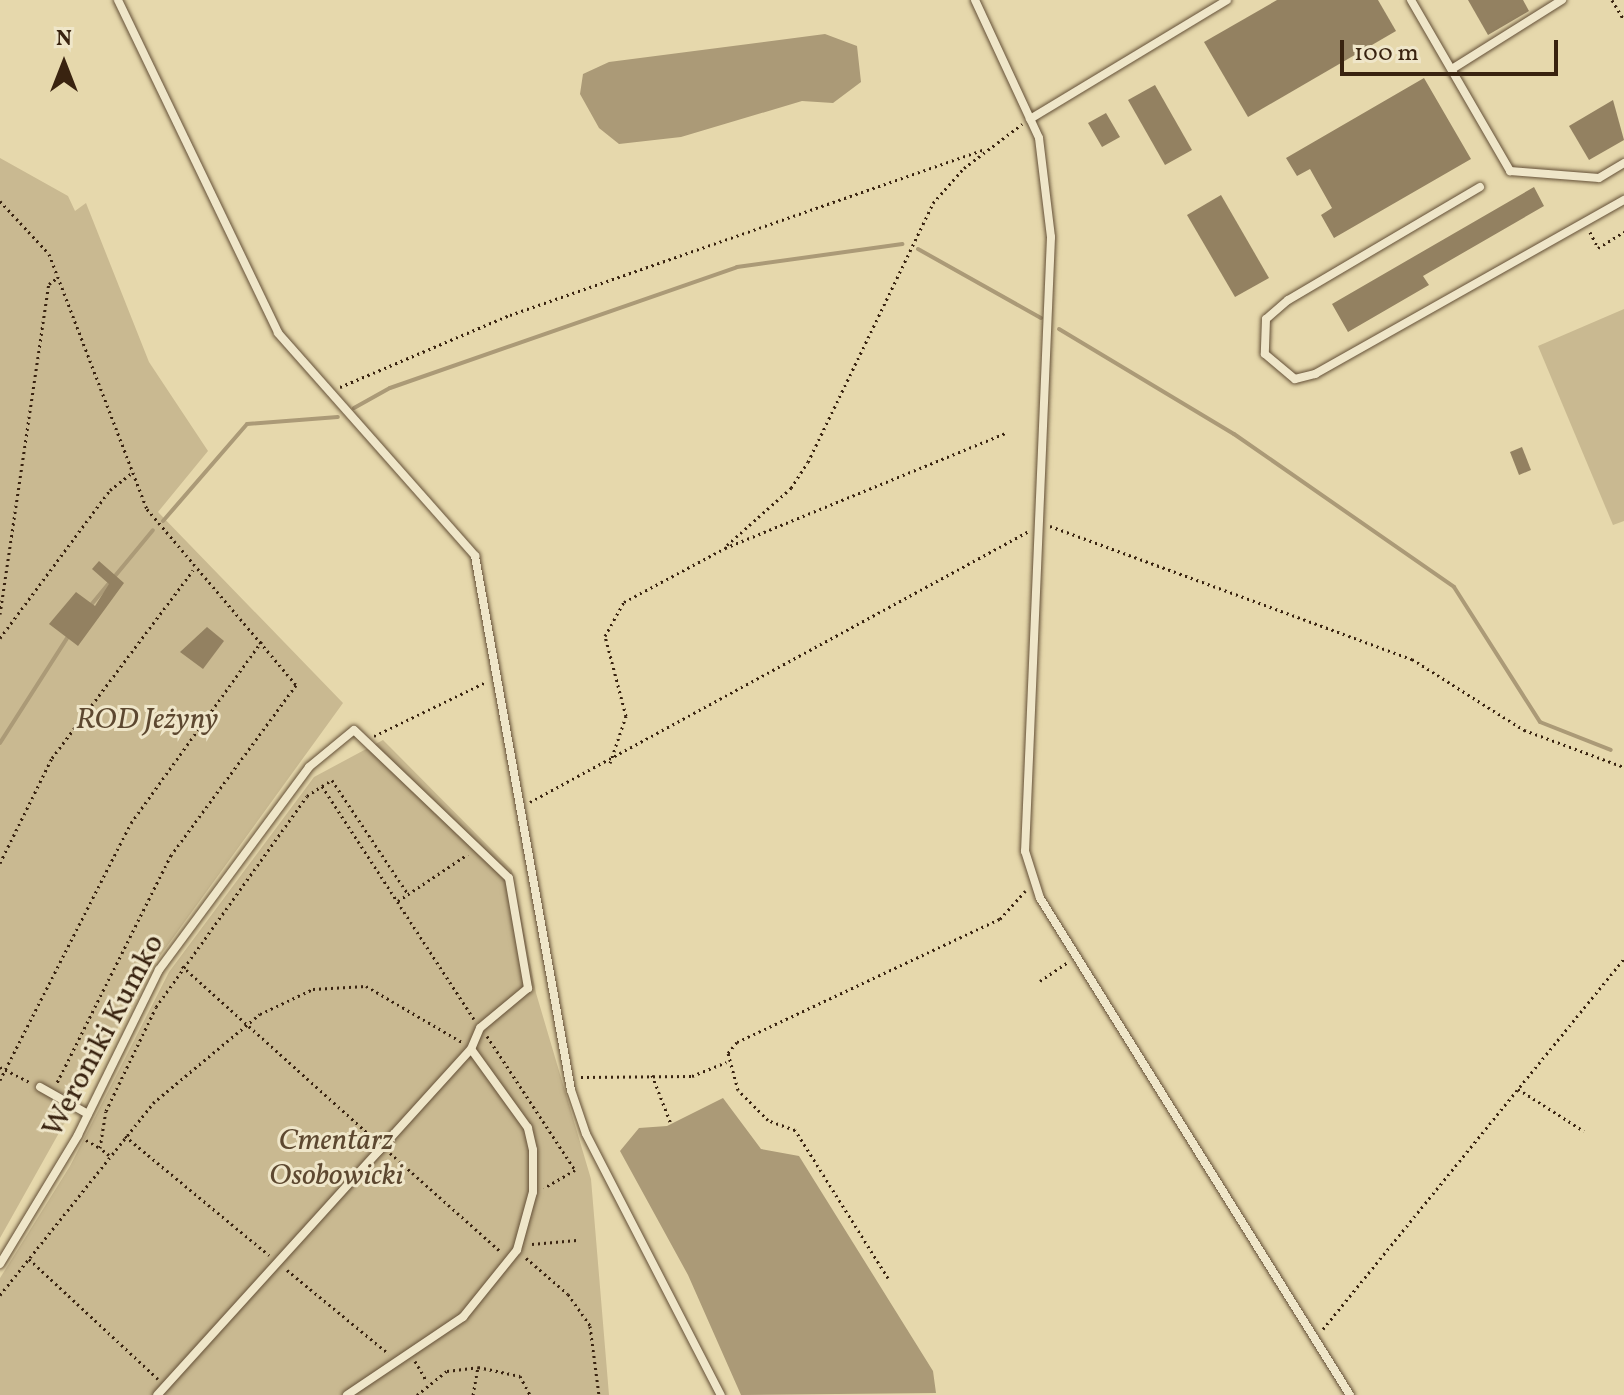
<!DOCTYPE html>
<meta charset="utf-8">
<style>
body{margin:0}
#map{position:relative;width:1624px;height:1395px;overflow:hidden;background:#e6d8ac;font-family:Vollkorn,serif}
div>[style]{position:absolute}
.green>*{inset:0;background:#c9b991}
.water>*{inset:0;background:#ab9a77}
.stream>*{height:4px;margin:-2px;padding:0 2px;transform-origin:2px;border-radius:2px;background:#ab9a77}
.building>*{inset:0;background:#938161}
.path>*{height:3px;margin-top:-1.5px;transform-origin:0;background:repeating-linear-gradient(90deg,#392310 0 2px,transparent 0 6px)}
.roads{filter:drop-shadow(0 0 2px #645037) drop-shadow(0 0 2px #645037)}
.service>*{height:8px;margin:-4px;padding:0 4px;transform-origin:4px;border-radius:4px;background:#efe6c9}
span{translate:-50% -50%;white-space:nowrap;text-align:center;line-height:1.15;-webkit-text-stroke:6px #efe6c9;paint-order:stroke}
.park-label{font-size:30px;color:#5d4830;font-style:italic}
.street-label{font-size:30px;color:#392310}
.north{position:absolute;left:24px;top:24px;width:80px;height:80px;-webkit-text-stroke:6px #efe6c9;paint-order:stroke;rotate:0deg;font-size:22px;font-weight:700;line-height:32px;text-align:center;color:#392310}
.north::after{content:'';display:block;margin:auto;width:28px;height:36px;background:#392310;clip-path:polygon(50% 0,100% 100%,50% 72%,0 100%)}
.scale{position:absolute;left:1340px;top:40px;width:218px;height:36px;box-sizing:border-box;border:4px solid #392310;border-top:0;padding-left:10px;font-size:24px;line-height:28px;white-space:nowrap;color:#392310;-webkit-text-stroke:6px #efe6c9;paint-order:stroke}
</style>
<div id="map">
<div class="green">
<i style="clip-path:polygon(0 158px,68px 196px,75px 211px,86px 203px,149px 362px,208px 451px,158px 512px,343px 703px,152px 967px,0 1238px)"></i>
<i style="clip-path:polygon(1624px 309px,1624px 521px,1613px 525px,1538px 346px)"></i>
<i style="clip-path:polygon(383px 740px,512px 870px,536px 993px,591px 1179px,609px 1395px,0 1395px,0 1278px,70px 1166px,169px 972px,314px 777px)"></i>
</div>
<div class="water">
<i style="clip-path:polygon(825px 34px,857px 46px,861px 82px,833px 103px,802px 101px,681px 137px,619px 144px,599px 128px,580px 94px,583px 74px,609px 62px)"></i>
<i style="clip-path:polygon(723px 1098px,761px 1149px,799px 1156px,933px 1371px,936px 1393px,741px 1395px,688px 1275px,620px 1151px,639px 1128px,667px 1126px)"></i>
</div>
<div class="stream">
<i style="left:918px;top:249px;width:141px;rotate:29.3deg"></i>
<i style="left:1059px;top:329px;width:204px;rotate:31deg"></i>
<i style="left:1234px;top:434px;width:268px;rotate:34.8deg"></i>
<i style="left:1454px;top:587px;width:160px;rotate:57.5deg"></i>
<i style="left:1540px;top:722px;width:76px;rotate:21.5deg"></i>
<i style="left:354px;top:408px;width:41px;rotate:-29.1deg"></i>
<i style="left:390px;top:388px;width:367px;rotate:-19.2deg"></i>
<i style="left:737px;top:267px;width:167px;rotate:-7.9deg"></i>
<i style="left:163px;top:521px;width:128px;rotate:-49.1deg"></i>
<i style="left:247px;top:424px;width:91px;rotate:-4.4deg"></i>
<i style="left:91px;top:605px;width:97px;rotate:-50.4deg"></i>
<i style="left:0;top:743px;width:128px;rotate:-57.4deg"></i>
</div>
<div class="building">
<i style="clip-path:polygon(1277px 0,1378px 0,1396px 31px,1248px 117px,1204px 42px)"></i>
<i style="clip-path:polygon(1468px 0,1523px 0,1529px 11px,1488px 35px)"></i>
<i style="clip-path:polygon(1424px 78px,1471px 159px,1334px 238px,1321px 215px,1332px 208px,1310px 169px,1297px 176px,1286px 158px)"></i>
<i style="clip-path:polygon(1155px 85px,1192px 150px,1165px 165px,1128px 100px)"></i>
<i style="clip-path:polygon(1613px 100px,1624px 140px,1589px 160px,1569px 126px)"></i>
<i style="clip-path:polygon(1106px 113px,1120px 137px,1102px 147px,1088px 123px)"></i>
<i style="clip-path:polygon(1534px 187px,1544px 206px,1423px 276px,1429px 285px,1348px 332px,1332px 304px)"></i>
<i style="clip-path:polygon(1221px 195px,1269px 278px,1235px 297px,1187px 215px)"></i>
<i style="clip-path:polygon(1522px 447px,1531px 470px,1519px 475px,1510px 452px)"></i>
<i style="clip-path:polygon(99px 561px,124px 583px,78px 646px,49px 624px,76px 592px,95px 606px,109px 584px,92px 569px)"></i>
<i style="clip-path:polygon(207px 627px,224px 641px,203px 669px,180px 652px)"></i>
</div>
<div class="path">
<i style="left:1612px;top:0;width:23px;rotate:59deg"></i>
<i style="left:0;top:201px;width:72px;rotate:47.2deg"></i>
<i style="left:49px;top:254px;width:273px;rotate:69deg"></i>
<i style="left:147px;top:509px;width:231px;rotate:49.7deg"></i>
<i style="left:296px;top:685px;width:211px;rotate:126.3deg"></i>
<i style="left:171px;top:855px;width:255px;rotate:116.6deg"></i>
<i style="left:1590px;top:232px;width:18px;rotate:63deg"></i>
<i style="left:1598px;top:248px;width:31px;rotate:-32deg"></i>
<i style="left:340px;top:387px;width:185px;rotate:-23deg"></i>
<i style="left:510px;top:315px;width:503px;rotate:-19.26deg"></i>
<i style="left:1050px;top:526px;width:386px;rotate:20.2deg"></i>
<i style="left:1412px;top:659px;width:133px;rotate:32.4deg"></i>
<i style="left:1524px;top:730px;width:107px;rotate:20.3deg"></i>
<i style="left:727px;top:545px;width:86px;rotate:-41.7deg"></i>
<i style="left:791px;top:488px;width:31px;rotate:-57deg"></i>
<i style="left:808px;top:462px;width:288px;rotate:-64.2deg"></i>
<i style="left:933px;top:203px;width:47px;rotate:-48.5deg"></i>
<i style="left:964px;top:168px;width:73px;rotate:-37.2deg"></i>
<i style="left:0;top:614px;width:334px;rotate:-81.6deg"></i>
<i style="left:49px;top:284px;width:10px;rotate:-37deg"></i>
<i style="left:0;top:638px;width:184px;rotate:-53.4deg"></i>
<i style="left:110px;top:490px;width:28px;rotate:-38deg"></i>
<i style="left:374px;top:736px;width:124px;rotate:-25.7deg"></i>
<i style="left:610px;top:763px;width:50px;rotate:-71.2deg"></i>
<i style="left:626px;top:716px;width:83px;rotate:-104.7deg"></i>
<i style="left:605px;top:636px;width:39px;rotate:-61deg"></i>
<i style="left:624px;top:602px;width:115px;rotate:-28.1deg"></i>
<i style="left:725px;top:548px;width:303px;rotate:-22.3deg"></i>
<i style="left:322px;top:786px;width:12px;rotate:-31deg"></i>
<i style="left:332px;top:780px;width:137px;rotate:56.3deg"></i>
<i style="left:530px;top:802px;width:568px;rotate:-28.51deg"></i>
<i style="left:0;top:863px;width:117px;rotate:-63.7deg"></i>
<i style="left:52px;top:758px;width:235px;rotate:-53.1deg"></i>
<i style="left:398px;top:901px;width:84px;rotate:-33.9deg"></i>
<i style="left:182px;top:966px;width:260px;rotate:42deg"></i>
<i style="left:1040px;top:981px;width:32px;rotate:-34deg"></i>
<i style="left:487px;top:1036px;width:160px;rotate:56.7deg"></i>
<i style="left:575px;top:1170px;width:36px;rotate:150deg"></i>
<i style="left:0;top:1067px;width:33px;rotate:27deg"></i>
<i style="left:652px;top:1075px;width:53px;rotate:68.8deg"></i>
<i style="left:581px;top:1077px;width:111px;rotate:-0.5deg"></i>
<i style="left:692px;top:1076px;width:37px;rotate:-22deg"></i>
<i style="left:0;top:1080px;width:288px;rotate:-63deg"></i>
<i style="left:131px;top:823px;width:224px;rotate:-54.3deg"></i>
<i style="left:1518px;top:1089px;width:78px;rotate:32.5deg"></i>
<i style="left:125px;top:1136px;width:187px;rotate:39.6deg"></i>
<i style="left:86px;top:1140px;width:16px;rotate:30deg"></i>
<i style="left:390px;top:1153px;width:149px;rotate:41.7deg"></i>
<i style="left:109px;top:1155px;width:11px;rotate:-142deg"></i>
<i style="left:100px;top:1148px;width:37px;rotate:-81deg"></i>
<i style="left:106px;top:1111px;width:115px;rotate:-64.3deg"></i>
<i style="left:156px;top:1007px;width:259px;rotate:-54.4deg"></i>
<i style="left:307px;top:796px;width:18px;rotate:-34deg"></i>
<i style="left:322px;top:786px;width:278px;rotate:56.9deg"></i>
<i style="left:532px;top:1244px;width:45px;rotate:-5.1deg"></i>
<i style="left:526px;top:1258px;width:55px;rotate:40.6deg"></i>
<i style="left:568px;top:1294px;width:39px;rotate:55deg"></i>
<i style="left:590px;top:1326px;width:70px;rotate:82.6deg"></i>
<i style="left:29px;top:1259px;width:176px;rotate:42.9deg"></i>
<i style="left:287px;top:1270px;width:132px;rotate:39.5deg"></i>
<i style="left:888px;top:1278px;width:175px;rotate:-122.1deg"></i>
<i style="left:795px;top:1130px;width:29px;rotate:-160deg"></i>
<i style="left:768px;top:1120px;width:42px;rotate:-135deg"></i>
<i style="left:738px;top:1090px;width:38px;rotate:-105deg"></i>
<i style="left:728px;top:1053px;width:14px;rotate:-51deg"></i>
<i style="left:737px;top:1042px;width:290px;rotate:-25.1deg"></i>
<i style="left:1000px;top:919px;width:38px;rotate:-48deg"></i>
<i style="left:0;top:1295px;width:246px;rotate:-51.4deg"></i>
<i style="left:153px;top:1103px;width:139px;rotate:-39.8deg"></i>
<i style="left:260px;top:1014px;width:59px;rotate:-25.3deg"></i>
<i style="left:313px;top:989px;width:53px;rotate:-3.2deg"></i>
<i style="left:366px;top:986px;width:111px;rotate:30.3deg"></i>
<i style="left:1323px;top:1329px;width:477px;rotate:-50.9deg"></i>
<i style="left:415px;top:1361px;width:24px;rotate:60deg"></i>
<i style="left:417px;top:1395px;width:38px;rotate:-39deg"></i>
<i style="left:447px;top:1371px;width:31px;rotate:-7deg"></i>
<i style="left:478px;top:1367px;width:43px;rotate:12.1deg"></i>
<i style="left:520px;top:1376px;width:21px;rotate:62deg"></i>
<i style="left:473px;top:1395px;width:28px;rotate:-80deg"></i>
</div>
<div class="roads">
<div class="service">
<i style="left:118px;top:0;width:369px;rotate:64.3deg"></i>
<i style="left:278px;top:333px;width:298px;rotate:48.5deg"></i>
<i style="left:475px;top:556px;width:543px;rotate:79.81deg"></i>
<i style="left:571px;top:1090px;width:46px;rotate:71.2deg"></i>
<i style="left:586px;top:1134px;width:294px;rotate:62.7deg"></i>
<i style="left:975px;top:0;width:152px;rotate:65.1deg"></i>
<i style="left:1039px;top:138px;width:100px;rotate:83.1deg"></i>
<i style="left:1051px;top:237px;width:615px;rotate:92.42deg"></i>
<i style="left:1025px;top:851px;width:49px;rotate:72.3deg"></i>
<i style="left:1040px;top:898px;width:586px;rotate:58.05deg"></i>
<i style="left:1411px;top:0;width:198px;rotate:59.9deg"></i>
<i style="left:1510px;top:171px;width:89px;rotate:4.5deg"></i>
<i style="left:1599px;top:178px;width:29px;rotate:-31deg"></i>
<i style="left:1452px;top:69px;width:130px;rotate:-32.1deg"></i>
<i style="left:1030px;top:119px;width:230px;rotate:-31.1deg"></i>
<i style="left:1480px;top:187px;width:223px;rotate:149.5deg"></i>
<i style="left:1288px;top:300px;width:29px;rotate:139deg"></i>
<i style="left:1266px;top:319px;width:35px;rotate:92deg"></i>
<i style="left:1265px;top:354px;width:39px;rotate:40deg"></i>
<i style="left:1295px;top:379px;width:21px;rotate:-14deg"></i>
<i style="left:1315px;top:374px;width:355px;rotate:-29.4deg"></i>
<i style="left:40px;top:1087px;width:55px;rotate:29.4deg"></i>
<i style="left:0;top:1264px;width:151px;rotate:-58.8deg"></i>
<i style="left:78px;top:1135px;width:184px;rotate:-63.9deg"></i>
<i style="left:159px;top:970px;width:252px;rotate:-53.5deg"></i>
<i style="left:309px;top:767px;width:58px;rotate:-39.4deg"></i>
<i style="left:354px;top:730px;width:214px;rotate:43.7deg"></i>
<i style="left:509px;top:878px;width:112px;rotate:80.2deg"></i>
<i style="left:528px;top:988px;width:62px;rotate:140.2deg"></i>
<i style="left:480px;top:1028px;width:23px;rotate:113deg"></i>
<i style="left:471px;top:1049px;width:467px;rotate:132.2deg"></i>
<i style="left:347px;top:1395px;width:140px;rotate:-33.9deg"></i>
<i style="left:463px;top:1317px;width:86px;rotate:-51.1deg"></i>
<i style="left:517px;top:1250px;width:60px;rotate:-74.6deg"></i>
<i style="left:533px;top:1192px;width:42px;rotate:-90deg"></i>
<i style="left:533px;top:1150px;width:23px;rotate:-103deg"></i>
<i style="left:528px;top:1128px;width:97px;rotate:-125.8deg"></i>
</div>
</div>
<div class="park-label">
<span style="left:147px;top:720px">ROD Jeżyny</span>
<span style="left:336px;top:1158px">Cmentarz<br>Osobowicki</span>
</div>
<div class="street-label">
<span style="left:104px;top:1036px;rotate:-62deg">Weroniki Kumko</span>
</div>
<div class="north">N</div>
<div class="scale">100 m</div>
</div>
